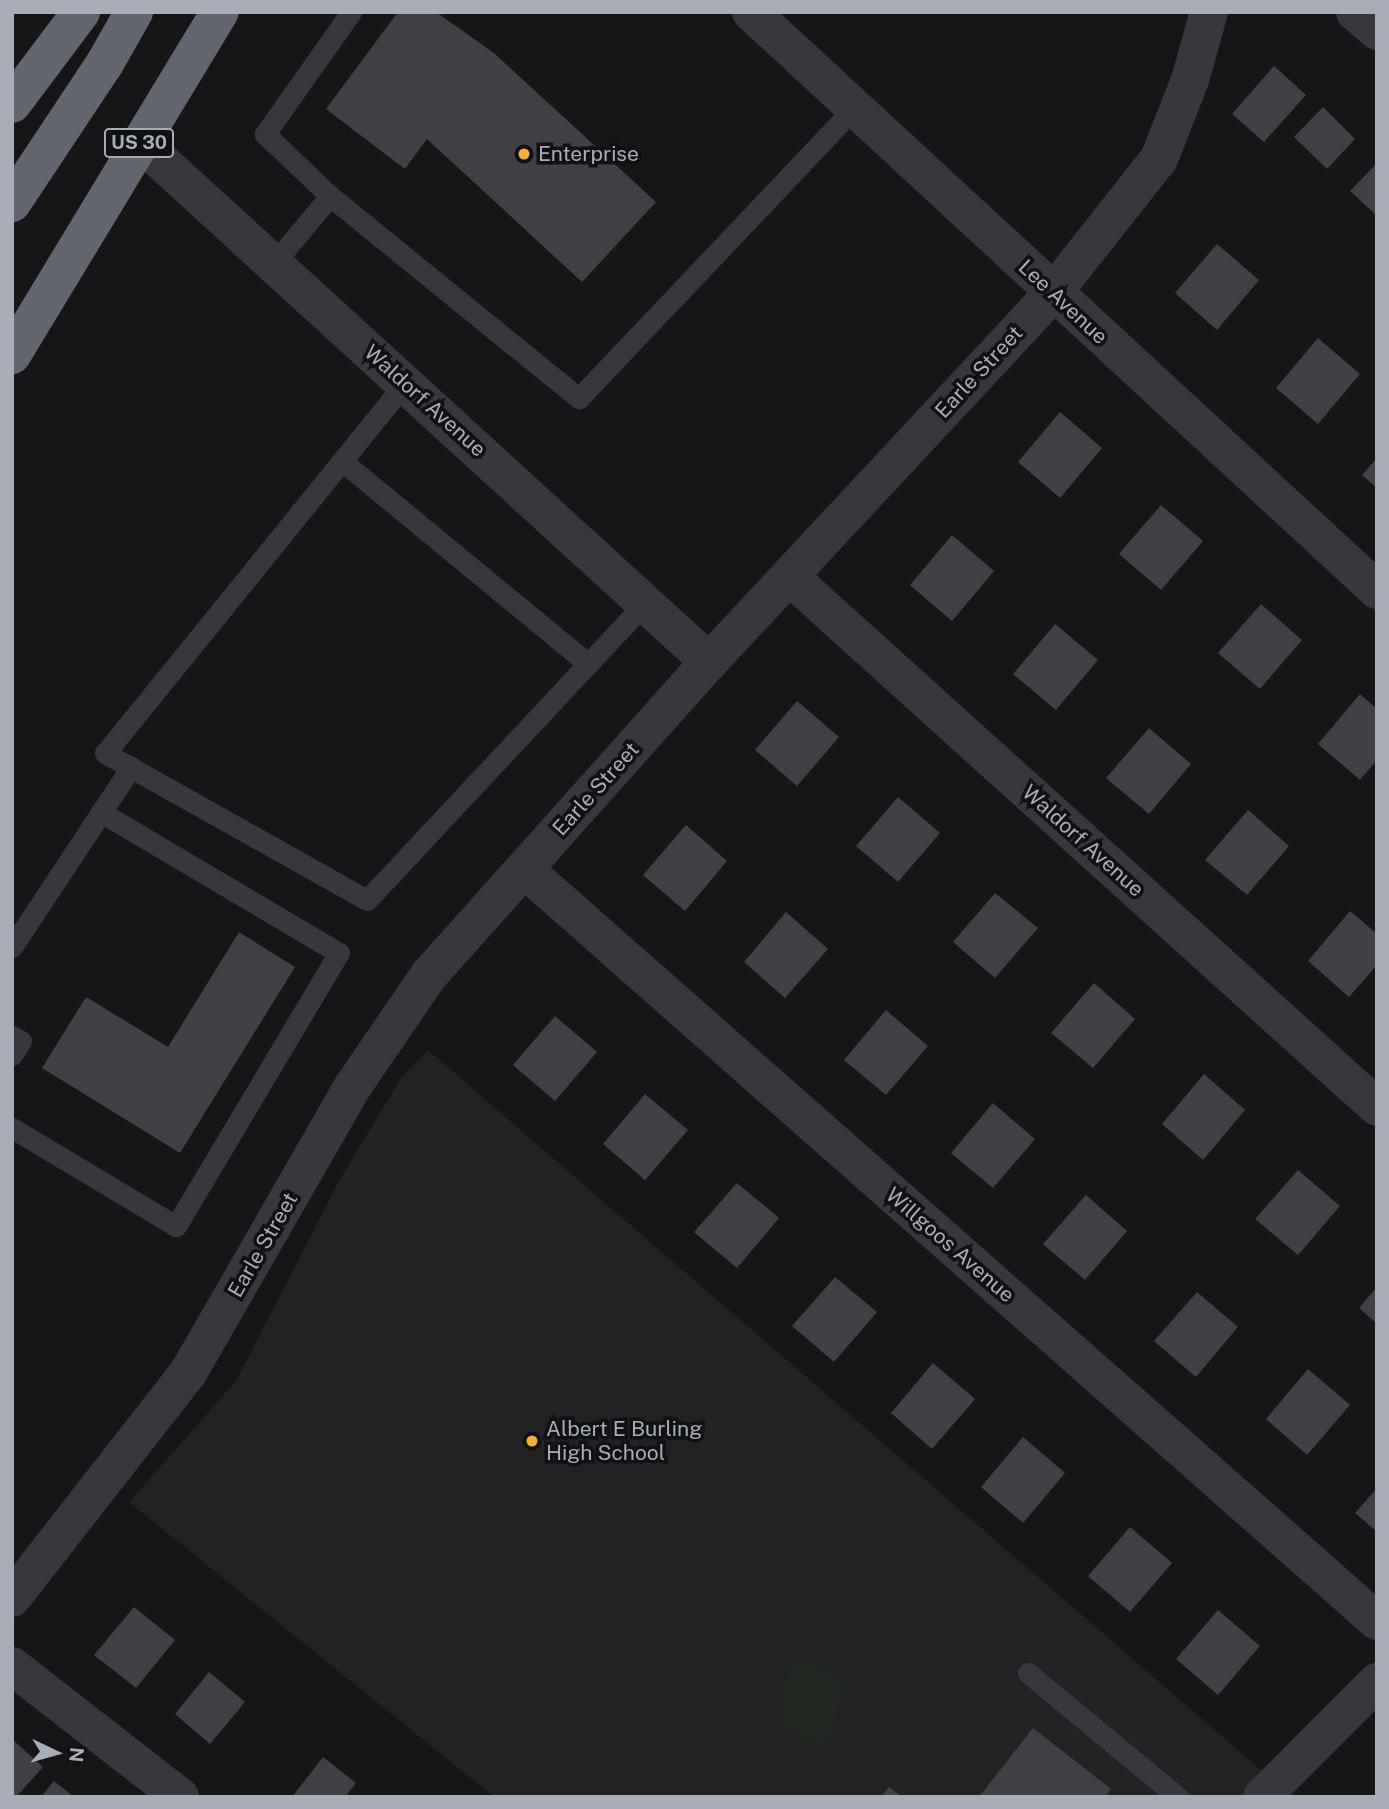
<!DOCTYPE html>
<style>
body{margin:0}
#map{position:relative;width:1389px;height:1809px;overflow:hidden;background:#161618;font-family:"Public Sans",sans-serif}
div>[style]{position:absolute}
.built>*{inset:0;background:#222225}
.green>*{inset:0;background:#1e261f}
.building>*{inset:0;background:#404145}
.lane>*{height:21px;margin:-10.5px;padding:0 10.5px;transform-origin:10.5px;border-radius:10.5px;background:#37383d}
.street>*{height:38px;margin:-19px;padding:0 19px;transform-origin:19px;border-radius:19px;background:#37383d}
.highway>*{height:38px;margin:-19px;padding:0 19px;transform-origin:19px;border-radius:19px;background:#63666e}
.dots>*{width:19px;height:19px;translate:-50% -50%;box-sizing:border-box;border:4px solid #111113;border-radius:50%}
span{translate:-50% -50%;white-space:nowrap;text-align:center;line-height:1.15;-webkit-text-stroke:7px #111113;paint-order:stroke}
.shield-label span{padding:2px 5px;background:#111113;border:2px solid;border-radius:5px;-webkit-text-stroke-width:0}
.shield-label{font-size:19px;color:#a8adb8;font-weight:700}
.poi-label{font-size:21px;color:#a8adb8}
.left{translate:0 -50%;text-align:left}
.street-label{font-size:21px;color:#a8adb8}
.frame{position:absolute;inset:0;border:14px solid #a8adb8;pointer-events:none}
.north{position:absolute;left:21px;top:1718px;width:70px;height:70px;-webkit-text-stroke:5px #111113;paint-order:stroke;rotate:95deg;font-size:19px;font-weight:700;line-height:28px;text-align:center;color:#a8adb8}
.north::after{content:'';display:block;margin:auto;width:24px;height:32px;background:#a8adb8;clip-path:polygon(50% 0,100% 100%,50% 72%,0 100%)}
</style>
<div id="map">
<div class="built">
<i style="clip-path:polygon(428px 1050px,1267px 1775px,1251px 1797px,494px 1797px,129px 1502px,236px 1381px,340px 1179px,401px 1078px)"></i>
</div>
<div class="green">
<i style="clip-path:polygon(810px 1664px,830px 1670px,843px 1686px,830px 1737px,822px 1743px,784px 1727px,783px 1684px,793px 1666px)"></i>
</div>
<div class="building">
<i style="clip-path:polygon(398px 12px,436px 12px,494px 53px,656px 202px,582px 282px,427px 139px,405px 169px,326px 109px)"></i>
<i style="clip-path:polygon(1274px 66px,1306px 95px,1264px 142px,1232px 114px)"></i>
<i style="clip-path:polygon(1323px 107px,1355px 139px,1327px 169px,1294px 137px)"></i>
<i style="clip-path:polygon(1377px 163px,1377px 216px,1350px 191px)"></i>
<i style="clip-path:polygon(1217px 244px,1259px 280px,1217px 330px,1175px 293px)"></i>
<i style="clip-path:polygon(1318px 338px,1360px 374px,1318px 424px,1276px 388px)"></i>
<i style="clip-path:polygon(1060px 412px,1102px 448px,1060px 498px,1018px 462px)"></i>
<i style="clip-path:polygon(1377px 458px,1377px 488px,1362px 475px)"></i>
<i style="clip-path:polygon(1161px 505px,1203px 541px,1161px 590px,1119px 554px)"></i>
<i style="clip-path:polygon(952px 535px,994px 571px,952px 621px,910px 585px)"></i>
<i style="clip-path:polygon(1261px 604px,1302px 640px,1260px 689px,1218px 653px)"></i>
<i style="clip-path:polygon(1055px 624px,1098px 660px,1056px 710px,1013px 674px)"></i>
<i style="clip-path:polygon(1360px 694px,1377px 709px,1377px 760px,1360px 780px,1318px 744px)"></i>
<i style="clip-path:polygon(797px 701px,839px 737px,797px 786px,755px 750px)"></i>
<i style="clip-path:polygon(1149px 728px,1191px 764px,1149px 814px,1106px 778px)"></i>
<i style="clip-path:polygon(898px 797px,940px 833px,898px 882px,856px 846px)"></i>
<i style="clip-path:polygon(1248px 810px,1289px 846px,1247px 895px,1205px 860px)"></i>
<i style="clip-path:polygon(686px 825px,727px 861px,685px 911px,643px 875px)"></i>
<i style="clip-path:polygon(995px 893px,1038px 928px,995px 978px,953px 942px)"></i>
<i style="clip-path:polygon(1350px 911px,1377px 934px,1377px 965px,1349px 997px,1308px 961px)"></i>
<i style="clip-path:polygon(786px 912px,828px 949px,785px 998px,744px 962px)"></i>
<i style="clip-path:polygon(239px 932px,295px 967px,180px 1153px,42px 1068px,86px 997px,168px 1047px)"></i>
<i style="clip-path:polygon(1094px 983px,1135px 1019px,1093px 1068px,1051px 1033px)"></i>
<i style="clip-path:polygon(886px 1010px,928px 1046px,886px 1095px,844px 1060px)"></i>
<i style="clip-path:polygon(555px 1016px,597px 1052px,555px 1101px,513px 1065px)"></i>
<i style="clip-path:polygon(1204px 1074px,1245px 1110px,1203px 1160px,1162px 1124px)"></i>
<i style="clip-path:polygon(645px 1094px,688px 1130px,645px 1180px,603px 1144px)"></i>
<i style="clip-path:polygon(993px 1103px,1035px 1139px,993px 1188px,951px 1153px)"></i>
<i style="clip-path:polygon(1298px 1170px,1340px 1206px,1298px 1255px,1255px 1219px)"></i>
<i style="clip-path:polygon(737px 1183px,779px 1218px,737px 1268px,694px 1232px)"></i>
<i style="clip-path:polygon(1086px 1195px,1127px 1231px,1085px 1280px,1043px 1244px)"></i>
<i style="clip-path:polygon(835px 1277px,877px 1312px,834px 1362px,792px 1326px)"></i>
<i style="clip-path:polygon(1377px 1287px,1377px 1324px,1359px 1308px)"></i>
<i style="clip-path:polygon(1197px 1292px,1238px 1327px,1196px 1377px,1154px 1341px)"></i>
<i style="clip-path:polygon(933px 1363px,975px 1399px,932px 1449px,891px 1413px)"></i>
<i style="clip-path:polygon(1308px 1369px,1350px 1405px,1307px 1455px,1266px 1419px)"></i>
<i style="clip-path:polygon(1023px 1437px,1065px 1473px,1023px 1523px,981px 1487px)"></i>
<i style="clip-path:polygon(1377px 1488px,1377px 1532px,1355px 1513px)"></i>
<i style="clip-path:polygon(1130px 1527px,1172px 1563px,1130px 1612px,1088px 1576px)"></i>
<i style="clip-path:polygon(134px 1607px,175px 1640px,136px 1688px,94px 1655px)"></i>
<i style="clip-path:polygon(1218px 1610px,1260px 1646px,1218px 1695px,1176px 1659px)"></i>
<i style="clip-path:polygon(209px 1672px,245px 1702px,210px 1744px,175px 1714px)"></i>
<i style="clip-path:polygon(1033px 1728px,1111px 1789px,1105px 1797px,979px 1797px)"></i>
<i style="clip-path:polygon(12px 1739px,43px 1767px,16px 1797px,12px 1797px)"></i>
<i style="clip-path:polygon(323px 1757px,356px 1783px,345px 1797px,292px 1797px)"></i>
<i style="clip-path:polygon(54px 1781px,74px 1797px,41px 1797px)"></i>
<i style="clip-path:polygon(889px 1787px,902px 1797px,881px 1797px)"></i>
</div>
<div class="lane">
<i style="left:330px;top:196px;width:321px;rotate:39.1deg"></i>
<i style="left:579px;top:398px;width:400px;rotate:-46.5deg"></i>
<i style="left:274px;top:263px;width:87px;rotate:-50.1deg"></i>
<i style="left:330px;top:196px;width:90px;rotate:-136.4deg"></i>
<i style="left:265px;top:134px;width:149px;rotate:-54.8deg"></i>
<i style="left:405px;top:383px;width:476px;rotate:129deg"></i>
<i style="left:105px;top:753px;width:300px;rotate:29.3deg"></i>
<i style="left:367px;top:900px;width:407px;rotate:-46.9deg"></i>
<i style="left:342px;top:461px;width:319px;rotate:39.5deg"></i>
<i style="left:12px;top:947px;width:216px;rotate:-56.5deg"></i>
<i style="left:12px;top:1036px;width:10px;rotate:29deg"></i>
<i style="left:21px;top:1041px;width:17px;rotate:123deg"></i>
<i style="left:12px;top:1128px;width:191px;rotate:30.9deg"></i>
<i style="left:176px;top:1226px;width:318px;rotate:-59.2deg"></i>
<i style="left:339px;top:953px;width:277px;rotate:-149.4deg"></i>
<i style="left:1028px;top:1673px;width:195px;rotate:39.6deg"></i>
</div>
<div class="street">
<i style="left:751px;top:12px;width:852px;rotate:42.72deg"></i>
<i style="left:1355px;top:12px;width:29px;rotate:41deg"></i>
<i style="left:140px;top:142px;width:771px;rotate:42.42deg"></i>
<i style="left:789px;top:576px;width:792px;rotate:42.08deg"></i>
<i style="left:524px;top:869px;width:1137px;rotate:41.4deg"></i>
<i style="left:12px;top:1598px;width:286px;rotate:-52deg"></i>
<i style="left:188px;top:1373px;width:331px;rotate:-60.1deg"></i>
<i style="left:353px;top:1086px;width:135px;rotate:-55.6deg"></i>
<i style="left:429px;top:975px;width:420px;rotate:-48.2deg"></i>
<i style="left:709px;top:662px;width:504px;rotate:-47.01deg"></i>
<i style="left:1053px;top:293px;width:171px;rotate:-51.7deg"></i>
<i style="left:1159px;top:159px;width:85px;rotate:-68.6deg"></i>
<i style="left:1190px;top:80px;width:71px;rotate:-74.4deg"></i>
<i style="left:12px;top:1666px;width:213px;rotate:37.9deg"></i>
<i style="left:1262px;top:1797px;width:163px;rotate:-45deg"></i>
</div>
<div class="highway">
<i style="left:12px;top:104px;width:115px;rotate:-53.1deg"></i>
<i style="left:12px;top:203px;width:168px;rotate:-56.4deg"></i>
<i style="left:105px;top:63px;width:59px;rotate:-60.4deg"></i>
<i style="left:12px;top:355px;width:401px;rotate:-58.8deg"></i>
</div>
<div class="dots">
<i style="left:524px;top:154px;background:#f2b134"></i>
<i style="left:532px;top:1441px;background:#f2b134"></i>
</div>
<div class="shield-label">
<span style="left:139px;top:143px">US 30</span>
</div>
<div class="poi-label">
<span class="left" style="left:538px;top:154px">Enterprise</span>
<span class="left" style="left:546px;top:1441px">Albert E Burling<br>High School</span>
</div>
<div class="street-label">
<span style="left:1063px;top:302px;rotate:43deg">Lee Avenue</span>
<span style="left:979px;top:372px;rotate:-47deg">Earle Street</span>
<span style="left:425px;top:401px;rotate:42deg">Waldorf Avenue</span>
<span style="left:596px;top:789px;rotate:-48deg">Earle Street</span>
<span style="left:1083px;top:841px;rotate:42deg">Waldorf Avenue</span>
<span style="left:263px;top:1245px;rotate:-60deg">Earle Street</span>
<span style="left:950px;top:1245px;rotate:41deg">Willgoos Avenue</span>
</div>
<div class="frame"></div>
<div class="north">N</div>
</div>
